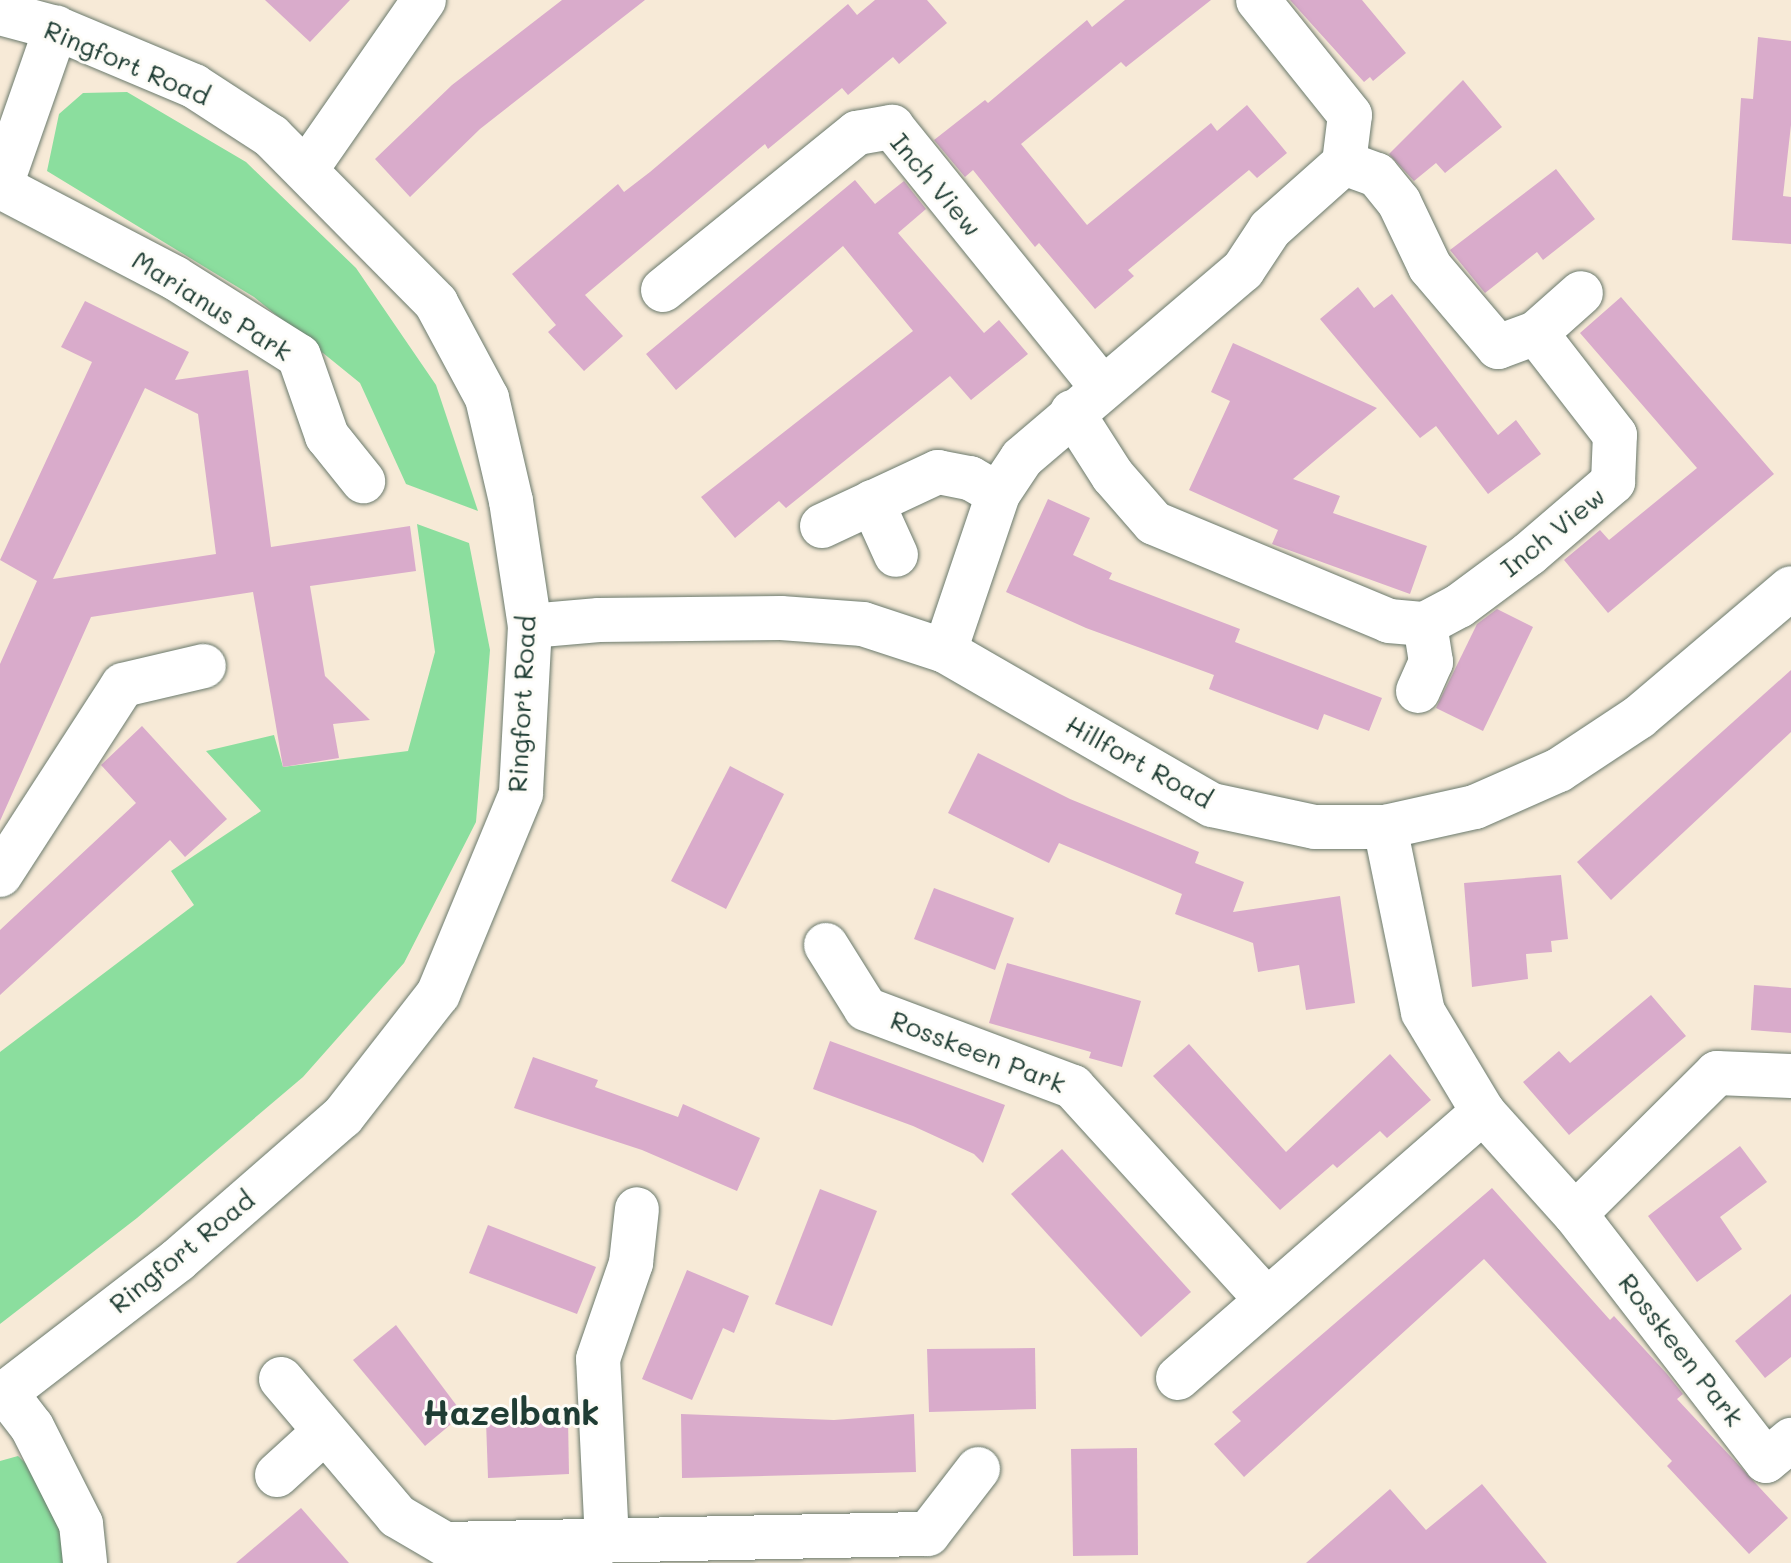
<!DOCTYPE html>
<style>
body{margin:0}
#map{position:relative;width:1791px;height:1563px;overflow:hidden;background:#f7ead7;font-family:Mali,sans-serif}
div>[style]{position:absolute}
.green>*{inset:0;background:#8bde9e}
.building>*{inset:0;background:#d9abcb}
.roads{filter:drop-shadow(0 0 2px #6b7a6d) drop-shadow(0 0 2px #6b7a6d)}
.minor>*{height:44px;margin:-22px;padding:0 22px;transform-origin:22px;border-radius:22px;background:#fff}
span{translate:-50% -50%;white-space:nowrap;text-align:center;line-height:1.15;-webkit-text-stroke:6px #fdfcf7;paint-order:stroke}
.street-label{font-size:26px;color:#1f3d34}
.district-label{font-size:34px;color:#1f3d34;font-weight:700}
</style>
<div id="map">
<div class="green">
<i style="clip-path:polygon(127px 92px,246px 162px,356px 268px,436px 385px,478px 511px,406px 484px,360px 383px,254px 297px,47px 171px,59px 114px,83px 93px)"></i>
<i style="clip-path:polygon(417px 524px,469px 543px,490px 650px,476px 822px,404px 963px,303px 1077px,137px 1218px,0 1324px,0 1052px,194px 905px,171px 871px,261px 811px,206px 751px,274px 735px,283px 767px,408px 751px,435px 652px)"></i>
<i style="clip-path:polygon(18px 1456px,41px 1478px,64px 1528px,63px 1563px,0 1563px,0 1461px)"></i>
</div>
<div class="building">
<i style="clip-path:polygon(265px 0,350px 0,310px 42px)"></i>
<i style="clip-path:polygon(562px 0,645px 0,480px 129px,410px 197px,375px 159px,452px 85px)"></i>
<i style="clip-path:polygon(875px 0,927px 0,947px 23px,899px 64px,893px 57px,848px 95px,842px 88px,768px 149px,765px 144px,585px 295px,623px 336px,584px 371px,548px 332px,556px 325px,512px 274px,618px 184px,624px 192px,650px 172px,848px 4px,857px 15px)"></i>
<i style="clip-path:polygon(1125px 0,1211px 0,1126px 67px,1121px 62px,1021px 144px,1087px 225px,1211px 123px,1217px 131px,1247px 105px,1287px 153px,1257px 178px,1249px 170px,1128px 270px,1134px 276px,1095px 309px,1039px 243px,1035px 247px,973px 170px,965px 177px,934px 140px,985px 100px,988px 103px,1087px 20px,1092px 27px)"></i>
<i style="clip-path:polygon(1290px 0,1362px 0,1406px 53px,1373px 81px,1370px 77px,1364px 82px)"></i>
<i style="clip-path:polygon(1758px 37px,1791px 41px,1791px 125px,1783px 196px,1791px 197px,1791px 244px,1732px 240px,1741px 98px,1753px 99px)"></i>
<i style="clip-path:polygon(1463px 80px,1502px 127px,1445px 173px,1436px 163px,1414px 181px,1389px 154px)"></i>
<i style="clip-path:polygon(1556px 169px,1595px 219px,1543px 260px,1537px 252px,1485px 293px,1450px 250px)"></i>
<i style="clip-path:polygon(855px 180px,875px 204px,904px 181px,926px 209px,898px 233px,984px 333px,999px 320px,1028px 354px,971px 400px,950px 376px,786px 508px,779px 501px,735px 538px,701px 497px,913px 331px,843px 246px,676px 390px,646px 354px)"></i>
<i style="clip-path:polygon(1358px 287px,1374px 308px,1392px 294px,1498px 435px,1516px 420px,1541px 454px,1488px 494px,1436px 426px,1420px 438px,1320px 319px)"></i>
<i style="clip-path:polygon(1621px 297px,1774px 474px,1608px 613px,1564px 560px,1600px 530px,1609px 540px,1697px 468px,1580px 333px)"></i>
<i style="clip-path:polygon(evenodd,85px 301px,189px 352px,175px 380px,248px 370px,271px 547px,410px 526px,416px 571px,310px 586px,325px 676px,370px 720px,333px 724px,339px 758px,283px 767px,253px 592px,91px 617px,0 821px,0 664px,37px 581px,0 560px,92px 362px,61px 347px,85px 301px,145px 388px,198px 414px,216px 554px,53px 579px,145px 388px)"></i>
<i style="clip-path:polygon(1233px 343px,1377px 408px,1293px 479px,1340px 496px,1333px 513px,1427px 546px,1410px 594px,1272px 544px,1278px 530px,1189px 490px,1230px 401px,1211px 392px)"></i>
<i style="clip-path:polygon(1048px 499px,1090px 518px,1073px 555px,1112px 573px,1109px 579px,1240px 629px,1235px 642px,1382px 698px,1369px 731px,1324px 714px,1318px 730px,1209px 689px,1214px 675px,1086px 628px,1006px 592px)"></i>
<i style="clip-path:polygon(1497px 609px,1533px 627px,1483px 731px,1436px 708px,1477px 624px)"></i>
<i style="clip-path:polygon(1791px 670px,1791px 732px,1611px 900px,1577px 862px)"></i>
<i style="clip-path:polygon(142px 726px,227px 819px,185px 857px,170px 840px,0 995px,0 930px,136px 803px,101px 765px)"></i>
<i style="clip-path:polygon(978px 753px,1070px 799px,1199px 852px,1195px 863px,1244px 882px,1233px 912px,1340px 896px,1355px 1003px,1306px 1010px,1299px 965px,1258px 972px,1253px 943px,1175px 914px,1182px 894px,1059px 843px,1049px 863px,948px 813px)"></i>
<i style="clip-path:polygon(730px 766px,784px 794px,726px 909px,671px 881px)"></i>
<i style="clip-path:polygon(1561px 875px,1568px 939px,1551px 941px,1552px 952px,1526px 954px,1528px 979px,1472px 987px,1464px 883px)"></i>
<i style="clip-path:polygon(934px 888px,1014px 918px,995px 970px,914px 939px)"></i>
<i style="clip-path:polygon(1007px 963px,1141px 1001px,1122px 1067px,1089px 1058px,1091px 1052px,989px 1023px)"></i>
<i style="clip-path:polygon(1754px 985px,1791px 988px,1791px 1033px,1751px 1030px)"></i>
<i style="clip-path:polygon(1651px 995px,1686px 1036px,1569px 1135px,1523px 1082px,1559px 1051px,1570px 1063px)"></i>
<i style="clip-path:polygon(830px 1041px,1005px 1105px,983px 1163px,974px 1154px,913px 1126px,813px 1089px)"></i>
<i style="clip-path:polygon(1189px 1044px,1286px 1152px,1390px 1054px,1431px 1100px,1387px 1138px,1380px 1131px,1337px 1168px,1333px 1164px,1280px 1210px,1153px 1076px)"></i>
<i style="clip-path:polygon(533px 1057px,598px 1080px,595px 1087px,678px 1117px,683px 1104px,760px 1138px,737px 1191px,642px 1150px,514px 1108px)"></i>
<i style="clip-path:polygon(1740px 1146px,1767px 1182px,1720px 1217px,1742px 1249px,1697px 1282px,1648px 1216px)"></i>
<i style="clip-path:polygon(1062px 1149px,1191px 1292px,1141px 1337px,1011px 1194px)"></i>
<i style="clip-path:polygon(1492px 1188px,1610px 1320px,1614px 1316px,1667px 1374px,1683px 1394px,1677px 1399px,1788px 1518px,1749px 1554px,1667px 1466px,1672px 1461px,1484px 1259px,1244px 1477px,1214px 1444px,1241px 1421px,1232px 1412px)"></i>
<i style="clip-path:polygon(820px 1189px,877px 1211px,832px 1326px,775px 1304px)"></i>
<i style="clip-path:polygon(488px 1225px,596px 1267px,577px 1314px,469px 1273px)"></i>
<i style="clip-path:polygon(687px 1270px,749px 1296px,734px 1333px,723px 1328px,692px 1400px,642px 1379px)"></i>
<i style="clip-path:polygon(1791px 1294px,1791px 1357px,1765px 1378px,1735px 1341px)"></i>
<i style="clip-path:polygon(396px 1325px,463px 1414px,425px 1446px,353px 1360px)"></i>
<i style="clip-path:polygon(1035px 1348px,1036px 1409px,929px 1412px,927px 1349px)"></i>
<i style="clip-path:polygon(681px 1414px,834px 1420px,914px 1414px,916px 1472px,682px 1478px)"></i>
<i style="clip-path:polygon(568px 1418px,569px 1474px,488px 1478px,486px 1421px)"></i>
<i style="clip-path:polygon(1137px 1448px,1138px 1555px,1073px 1556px,1071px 1449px)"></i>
<i style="clip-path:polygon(1482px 1484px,1547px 1563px,1306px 1563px,1390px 1489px,1426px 1530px)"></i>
<i style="clip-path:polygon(301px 1508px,349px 1563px,236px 1563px)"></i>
</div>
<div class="roads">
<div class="minor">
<i style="left:0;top:13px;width:58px;rotate:15deg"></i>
<i style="left:56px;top:28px;width:150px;rotate:22.8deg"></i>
<i style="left:194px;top:86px;width:92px;rotate:33deg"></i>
<i style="left:271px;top:136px;width:235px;rotate:45.3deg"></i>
<i style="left:436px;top:303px;width:108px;rotate:61.8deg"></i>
<i style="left:487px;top:398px;width:106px;rotate:76.9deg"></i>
<i style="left:511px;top:501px;width:126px;rotate:81.4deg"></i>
<i style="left:530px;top:626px;width:168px;rotate:93.1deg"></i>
<i style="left:521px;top:794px;width:217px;rotate:112.5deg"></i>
<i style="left:438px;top:994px;width:155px;rotate:127.9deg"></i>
<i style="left:343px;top:1116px;width:219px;rotate:138.9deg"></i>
<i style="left:178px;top:1260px;width:225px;rotate:142.4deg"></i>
<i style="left:1344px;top:163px;width:35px;rotate:20deg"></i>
<i style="left:1377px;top:175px;width:35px;rotate:51deg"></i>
<i style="left:1399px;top:202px;width:72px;rotate:64.5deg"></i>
<i style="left:1430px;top:267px;width:105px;rotate:49.6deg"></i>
<i style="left:1498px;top:347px;width:40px;rotate:-20.2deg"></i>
<i style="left:1536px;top:333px;width:60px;rotate:-41.6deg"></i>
<i style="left:308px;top:167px;width:203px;rotate:-55.2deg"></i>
<i style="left:1px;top:187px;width:196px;rotate:27.6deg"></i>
<i style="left:175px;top:278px;width:146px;rotate:32.2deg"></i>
<i style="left:299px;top:356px;width:85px;rotate:70.7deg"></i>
<i style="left:327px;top:436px;width:58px;rotate:51.3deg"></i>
<i style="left:0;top:188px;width:170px;rotate:-70.7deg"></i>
<i style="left:663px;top:290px;width:250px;rotate:-39deg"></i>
<i style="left:857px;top:133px;width:36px;rotate:-10deg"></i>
<i style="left:892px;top:127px;width:333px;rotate:51.1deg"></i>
<i style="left:1072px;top:412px;width:76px;rotate:57.4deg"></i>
<i style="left:1113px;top:476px;width:62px;rotate:48.9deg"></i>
<i style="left:1154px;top:523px;width:255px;rotate:22.6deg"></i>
<i style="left:1389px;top:621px;width:36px;rotate:5deg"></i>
<i style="left:1425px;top:624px;width:38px;rotate:-28deg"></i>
<i style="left:1459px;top:606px;width:87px;rotate:-36.6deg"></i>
<i style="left:1529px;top:554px;width:111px;rotate:-40.6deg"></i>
<i style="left:1613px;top:482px;width:47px;rotate:-87.6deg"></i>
<i style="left:1615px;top:435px;width:129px;rotate:-127.8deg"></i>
<i style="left:872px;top:502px;width:58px;rotate:65.6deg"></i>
<i style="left:822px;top:526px;width:128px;rotate:-25deg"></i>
<i style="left:938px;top:472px;width:33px;rotate:11deg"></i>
<i style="left:970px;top:478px;width:32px;rotate:30deg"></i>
<i style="left:530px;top:626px;width:69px;rotate:-5deg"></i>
<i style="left:599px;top:620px;width:182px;rotate:-0.6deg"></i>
<i style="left:781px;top:618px;width:82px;rotate:4.2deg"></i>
<i style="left:863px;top:624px;width:86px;rotate:18.2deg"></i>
<i style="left:945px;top:651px;width:308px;rotate:30deg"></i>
<i style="left:1212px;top:805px;width:105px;rotate:12.1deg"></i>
<i style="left:1315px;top:827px;width:70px"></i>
<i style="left:1385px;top:827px;width:92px;rotate:-12.5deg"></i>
<i style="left:1475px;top:807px;width:92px;rotate:-23.8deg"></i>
<i style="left:1559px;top:770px;width:96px;rotate:-33.5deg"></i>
<i style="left:1639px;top:717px;width:199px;rotate:-40.3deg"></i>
<i style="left:945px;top:651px;width:166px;rotate:-71.3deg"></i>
<i style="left:998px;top:494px;width:43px;rotate:-56.3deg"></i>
<i style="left:1022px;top:458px;width:290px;rotate:-40.4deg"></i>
<i style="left:1243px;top:270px;width:49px;rotate:-56.6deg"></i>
<i style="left:1270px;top:229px;width:99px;rotate:-41.7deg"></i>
<i style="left:1344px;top:163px;width:48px;rotate:-82.9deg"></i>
<i style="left:1350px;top:115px;width:147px;rotate:-128.7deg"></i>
<i style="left:1418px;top:691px;width:32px;rotate:-66deg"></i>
<i style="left:1431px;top:662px;width:38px;rotate:-99deg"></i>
<i style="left:1385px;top:827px;width:189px;rotate:78.4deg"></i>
<i style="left:1423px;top:1012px;width:117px;rotate:59deg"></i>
<i style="left:1483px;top:1112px;width:137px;rotate:48deg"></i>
<i style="left:1575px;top:1214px;width:312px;rotate:52.3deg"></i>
<i style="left:1766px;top:1461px;width:33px;rotate:-40deg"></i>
<i style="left:0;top:875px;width:226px;rotate:-57.1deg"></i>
<i style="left:123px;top:685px;width:83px;rotate:-13.2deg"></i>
<i style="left:826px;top:945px;width:75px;rotate:58deg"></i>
<i style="left:866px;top:1009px;width:221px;rotate:20.6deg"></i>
<i style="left:1073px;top:1087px;width:285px;rotate:47.7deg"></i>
<i style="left:1575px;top:1214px;width:200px;rotate:-44.8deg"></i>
<i style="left:1717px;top:1073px;width:74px;rotate:2.3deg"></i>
<i style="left:1178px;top:1378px;width:405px;rotate:-41.1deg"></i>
<i style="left:281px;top:1379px;width:180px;rotate:49.7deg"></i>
<i style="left:397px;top:1516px;width:56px;rotate:30.3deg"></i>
<i style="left:445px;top:1544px;width:483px;rotate:-1.2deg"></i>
<i style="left:928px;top:1534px;width:82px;rotate:-52.4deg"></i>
<i style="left:5px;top:1392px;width:44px;rotate:52.4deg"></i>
<i style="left:32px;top:1427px;width:109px;rotate:63.2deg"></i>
<i style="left:81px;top:1524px;width:39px;rotate:84deg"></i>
<i style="left:277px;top:1475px;width:62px;rotate:-42.4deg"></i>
<i style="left:607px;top:1541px;width:182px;rotate:-92.8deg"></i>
<i style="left:598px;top:1359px;width:102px;rotate:-71deg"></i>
<i style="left:631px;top:1263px;width:54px;rotate:-83.7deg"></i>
</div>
</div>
<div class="street-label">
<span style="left:127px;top:63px;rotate:23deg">Ringfort Road</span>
<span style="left:936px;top:185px;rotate:50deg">Inch View</span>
<span style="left:212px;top:306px;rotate:32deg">Marianus Park</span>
<span style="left:1553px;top:532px;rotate:-39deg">Inch View</span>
<span style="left:522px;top:704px;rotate:-87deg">Ringfort Road</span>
<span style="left:1139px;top:762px;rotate:29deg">Hillfort Road</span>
<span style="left:978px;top:1052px;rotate:21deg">Rosskeen Park</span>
<span style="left:182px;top:1252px;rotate:-39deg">Ringfort Road</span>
<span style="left:1681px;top:1350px;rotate:52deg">Rosskeen Park</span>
</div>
<div class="district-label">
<span style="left:511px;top:1412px">Hazelbank</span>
</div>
</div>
